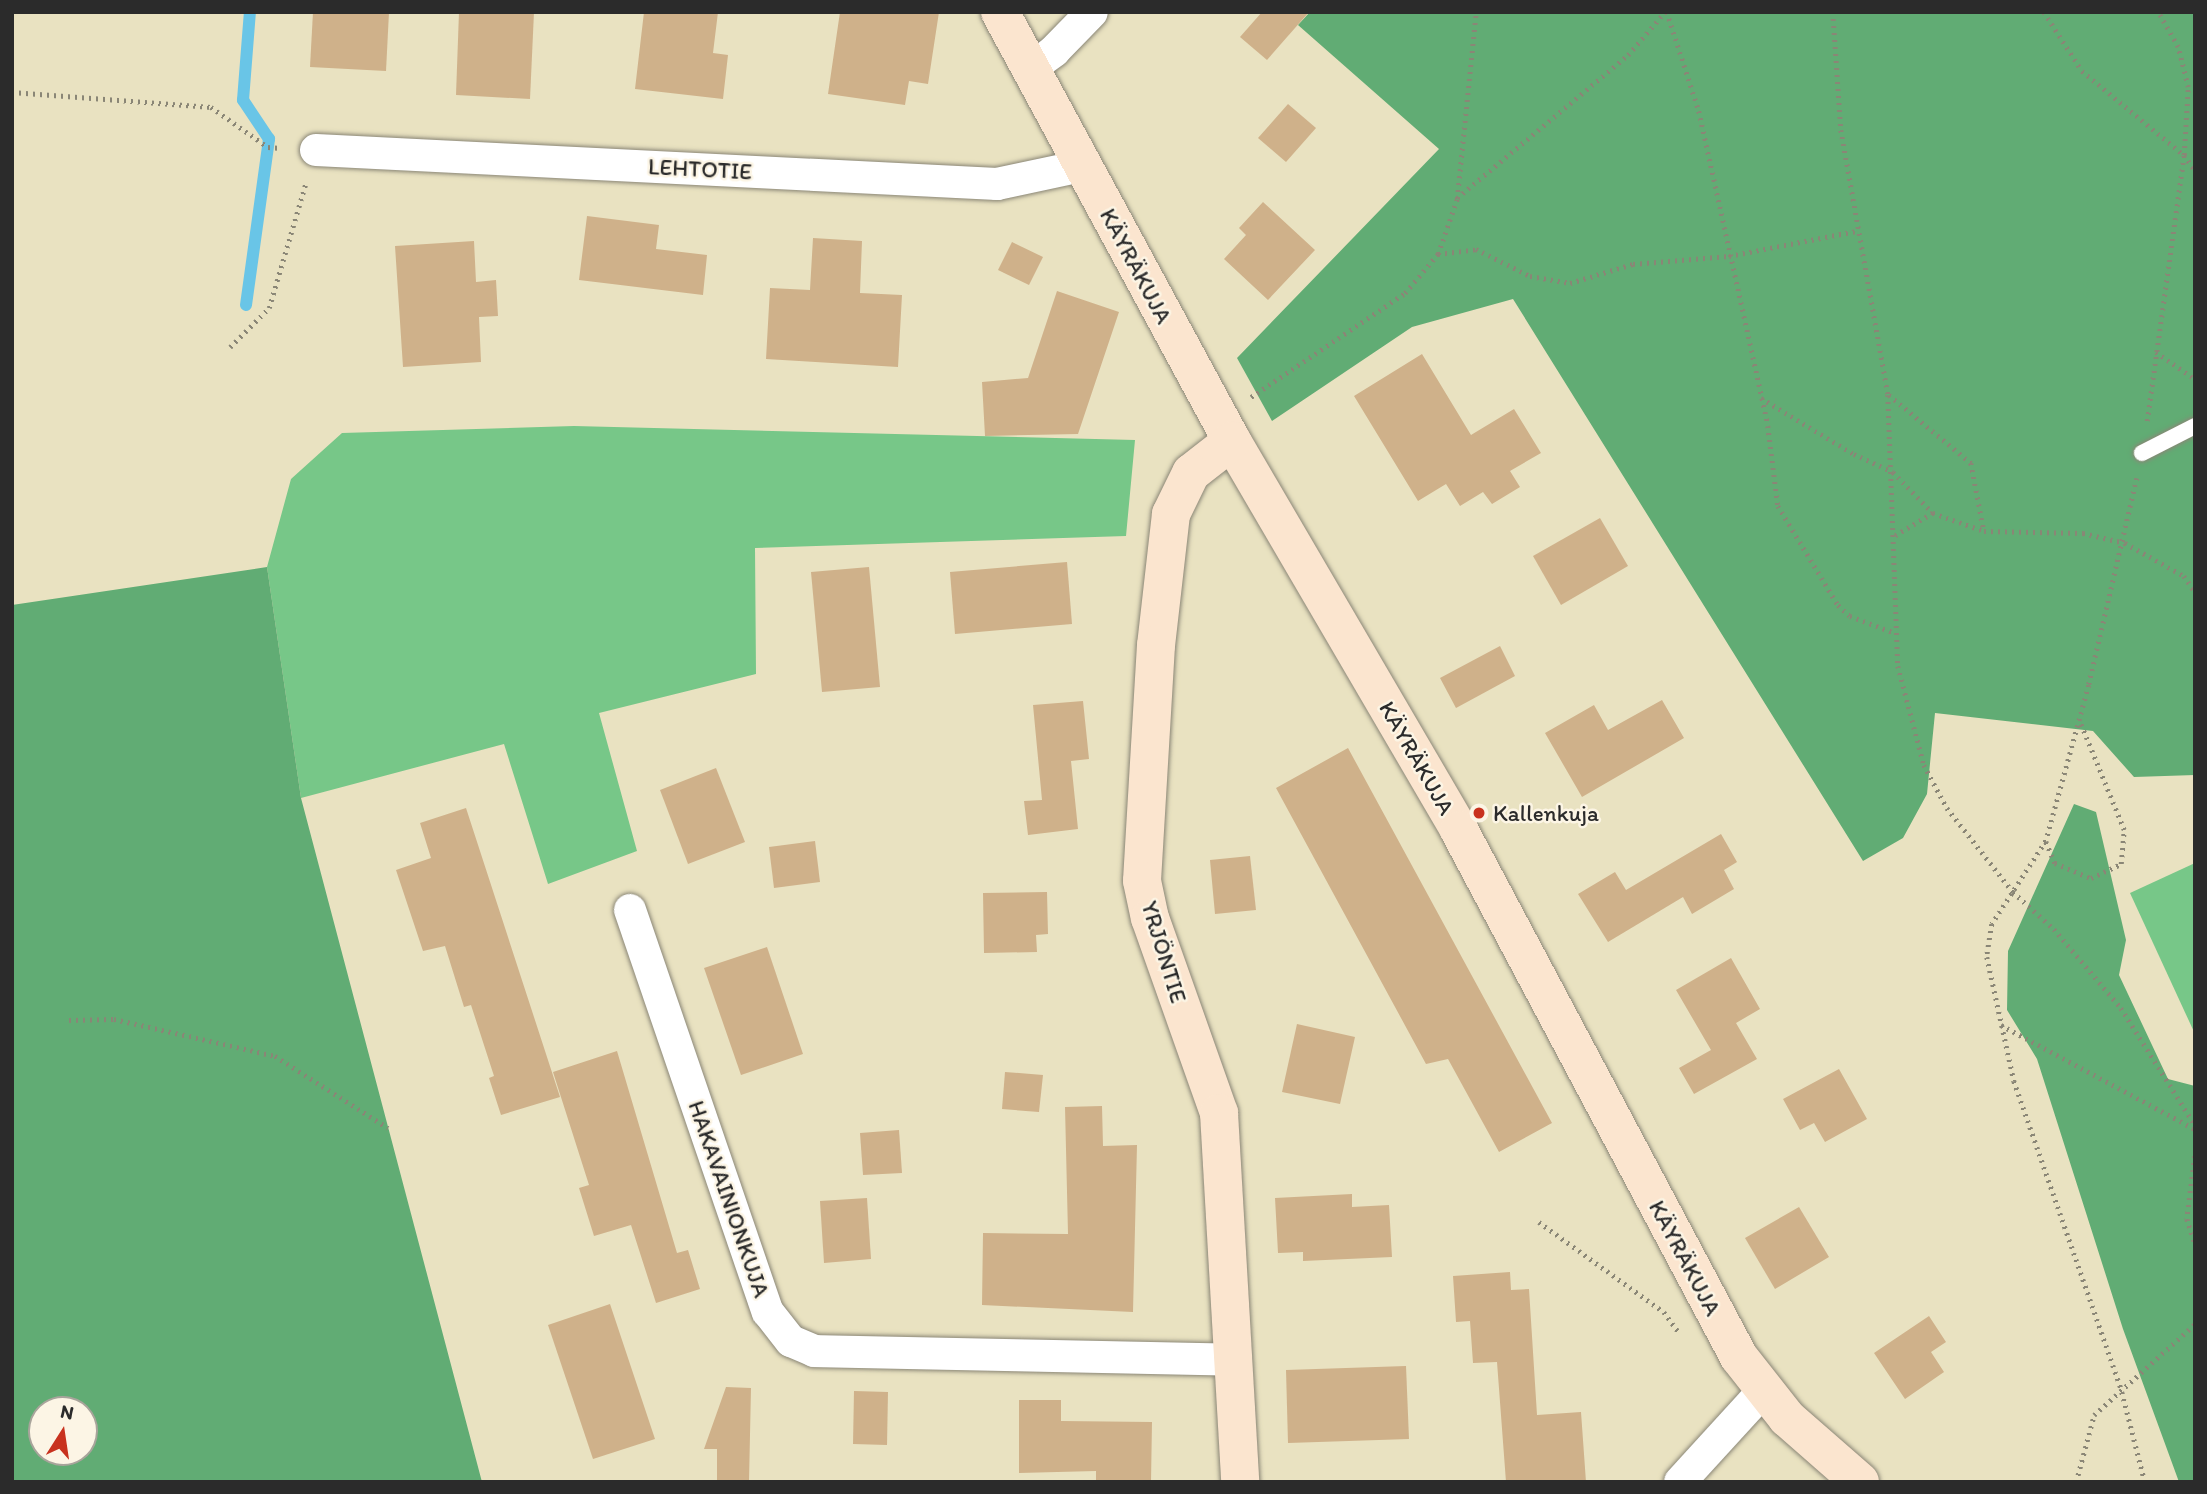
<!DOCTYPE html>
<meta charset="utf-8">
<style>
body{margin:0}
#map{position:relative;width:2207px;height:1494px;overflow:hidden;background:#e9e2c1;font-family:Itim,sans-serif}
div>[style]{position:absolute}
.green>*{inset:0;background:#77c788}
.forest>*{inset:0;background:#61ac74}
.stream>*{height:12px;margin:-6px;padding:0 6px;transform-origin:6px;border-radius:6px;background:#69c5e7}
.building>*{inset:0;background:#cfb18a}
.path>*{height:4.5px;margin-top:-2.25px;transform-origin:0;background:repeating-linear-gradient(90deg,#8a8676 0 2px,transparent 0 7px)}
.roads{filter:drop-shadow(0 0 2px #8a8676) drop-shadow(0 0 2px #8a8676)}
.lane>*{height:16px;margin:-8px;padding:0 8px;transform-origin:8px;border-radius:8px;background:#fff}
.street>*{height:32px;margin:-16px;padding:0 16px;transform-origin:16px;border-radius:16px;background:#fff}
.secondary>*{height:38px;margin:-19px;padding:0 19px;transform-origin:19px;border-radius:19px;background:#fbe5cf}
.dots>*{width:19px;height:19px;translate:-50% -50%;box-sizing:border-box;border:4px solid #fcf5e5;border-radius:50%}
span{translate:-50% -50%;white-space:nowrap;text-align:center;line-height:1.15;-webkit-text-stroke:5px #fcf5e5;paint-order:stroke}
.street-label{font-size:23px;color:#2b2b2b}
.poi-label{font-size:23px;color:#2b2b2b}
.left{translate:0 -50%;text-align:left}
.frame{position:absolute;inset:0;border:14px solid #2b2b2b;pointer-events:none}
.north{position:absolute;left:28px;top:1396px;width:70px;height:70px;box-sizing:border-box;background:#fcf5e5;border:2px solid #a8a49b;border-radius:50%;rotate:12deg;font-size:19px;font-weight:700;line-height:28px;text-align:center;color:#2b2b2b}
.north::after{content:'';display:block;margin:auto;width:24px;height:32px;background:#c8321e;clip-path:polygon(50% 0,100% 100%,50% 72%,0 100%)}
</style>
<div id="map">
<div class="green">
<i style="clip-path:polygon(574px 426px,1135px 440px,1126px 536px,755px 548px,756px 674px,599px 713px,637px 851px,548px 884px,504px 744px,301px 798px,267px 567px,291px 479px,342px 433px)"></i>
<i style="clip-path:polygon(2195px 863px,2195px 1034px,2130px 893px)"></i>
</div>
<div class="forest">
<i style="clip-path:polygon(1310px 12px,2195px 12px,2195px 775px,2134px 777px,2093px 731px,1935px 713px,1927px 794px,1903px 838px,1863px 861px,1513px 299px,1412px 327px,1272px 421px,1237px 358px,1439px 149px,1298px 25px)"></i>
<i style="clip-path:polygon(evenodd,267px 567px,301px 798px,482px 1482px,12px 1482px,12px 605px,267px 567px,42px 1410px,84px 1410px,84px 1452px,42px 1452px,42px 1410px)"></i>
<i style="clip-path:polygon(2074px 804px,2096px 812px,2126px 940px,2119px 975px,2168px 1079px,2195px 1086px,2195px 1482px,2179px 1482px,2123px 1329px,2037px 1059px,2007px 1010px,2008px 951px)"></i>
</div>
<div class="stream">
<i style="left:246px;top:305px;width:168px;rotate:-82.1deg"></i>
<i style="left:269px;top:139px;width:47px;rotate:-123.7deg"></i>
<i style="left:243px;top:100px;width:88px;rotate:-85.5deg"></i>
</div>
<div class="building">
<i style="clip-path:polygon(313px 12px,389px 12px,386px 71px,310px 67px)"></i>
<i style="clip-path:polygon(459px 12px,534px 12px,530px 99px,456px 95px)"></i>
<i style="clip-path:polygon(644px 12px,718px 12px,713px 53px,728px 55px,723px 99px,635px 89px)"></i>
<i style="clip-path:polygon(840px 12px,939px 12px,928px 84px,909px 81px,905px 105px,828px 94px)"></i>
<i style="clip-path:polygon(1262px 12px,1309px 12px,1267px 60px,1240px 37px)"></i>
<i style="clip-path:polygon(1288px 104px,1316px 128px,1286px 162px,1258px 138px)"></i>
<i style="clip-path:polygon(1263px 202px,1315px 250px,1268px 300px,1224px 259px,1246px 235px,1239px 228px)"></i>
<i style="clip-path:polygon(587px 216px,659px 225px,656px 249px,707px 255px,703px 295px,579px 280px)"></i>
<i style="clip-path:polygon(813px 238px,862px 241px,860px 293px,902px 295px,898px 367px,766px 359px,770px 288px,810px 290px)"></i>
<i style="clip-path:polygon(474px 241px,476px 282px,496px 280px,498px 316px,479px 317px,481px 362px,403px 367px,395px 246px)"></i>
<i style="clip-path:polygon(1012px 242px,1043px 257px,1029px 285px,998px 270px)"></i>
<i style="clip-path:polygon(1057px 291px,1119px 312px,1078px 434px,985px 436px,982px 382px,1028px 378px)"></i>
<i style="clip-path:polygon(1422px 354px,1471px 435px,1514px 409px,1541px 453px,1510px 471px,1520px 487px,1492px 504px,1483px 492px,1460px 506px,1446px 484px,1418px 501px,1354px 396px)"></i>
<i style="clip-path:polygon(1600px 518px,1628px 566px,1561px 605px,1533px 556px)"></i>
<i style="clip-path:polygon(1067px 562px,1072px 624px,955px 634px,950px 572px)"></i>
<i style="clip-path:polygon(869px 567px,880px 687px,822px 692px,811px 572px)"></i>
<i style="clip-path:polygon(1500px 646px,1515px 676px,1456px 708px,1440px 678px)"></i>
<i style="clip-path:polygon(1662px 700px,1684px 738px,1582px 797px,1545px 733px,1594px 705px,1608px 730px)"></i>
<i style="clip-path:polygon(1083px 701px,1089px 759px,1071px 761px,1078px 829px,1028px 835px,1024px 801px,1042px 800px,1033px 705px)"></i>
<i style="clip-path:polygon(1348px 748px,1552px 1123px,1499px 1152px,1448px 1059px,1426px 1064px,1276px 788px)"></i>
<i style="clip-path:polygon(716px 768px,745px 842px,688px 864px,660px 790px)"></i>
<i style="clip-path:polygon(466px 808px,560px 1097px,501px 1115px,489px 1078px,494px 1076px,471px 1005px,464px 1007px,445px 946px,423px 951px,396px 870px,431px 858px,420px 823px)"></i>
<i style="clip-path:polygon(1721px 834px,1737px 862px,1724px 870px,1734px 889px,1692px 914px,1683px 897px,1608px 942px,1578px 894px,1615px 872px,1626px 890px)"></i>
<i style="clip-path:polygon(815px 841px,820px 882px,774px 888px,769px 847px)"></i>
<i style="clip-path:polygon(1250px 856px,1256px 910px,1215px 914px,1210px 860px)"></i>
<i style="clip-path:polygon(1047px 892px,1048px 934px,1036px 935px,1037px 952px,984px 953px,983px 893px)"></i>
<i style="clip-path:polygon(767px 947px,803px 1054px,741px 1075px,704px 968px)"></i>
<i style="clip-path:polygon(1731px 958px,1760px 1009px,1736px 1023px,1757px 1059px,1694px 1094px,1679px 1068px,1711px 1050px,1676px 990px)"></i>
<i style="clip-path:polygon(1297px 1024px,1355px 1037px,1340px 1104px,1282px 1092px)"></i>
<i style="clip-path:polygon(617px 1051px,677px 1253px,688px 1250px,700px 1289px,656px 1303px,631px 1225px,594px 1236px,579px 1188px,589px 1185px,553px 1072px)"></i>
<i style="clip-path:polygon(1839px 1069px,1867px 1119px,1825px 1142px,1814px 1123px,1800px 1130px,1783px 1099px)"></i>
<i style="clip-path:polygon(1005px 1072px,1043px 1075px,1039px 1112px,1002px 1109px)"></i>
<i style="clip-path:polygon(1102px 1106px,1103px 1146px,1137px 1145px,1133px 1312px,982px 1305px,983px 1233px,1068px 1234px,1065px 1107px)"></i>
<i style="clip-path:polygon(899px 1130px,902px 1173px,863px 1175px,860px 1133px)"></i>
<i style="clip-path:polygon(1352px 1194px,1352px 1207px,1389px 1205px,1392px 1257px,1303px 1261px,1303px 1252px,1278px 1253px,1275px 1198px)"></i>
<i style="clip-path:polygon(867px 1198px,871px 1259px,824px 1263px,820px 1201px)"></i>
<i style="clip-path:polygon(1799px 1207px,1829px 1257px,1775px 1289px,1745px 1238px)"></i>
<i style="clip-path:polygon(1510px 1272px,1511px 1290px,1529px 1289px,1537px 1415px,1581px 1412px,1586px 1482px,1506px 1482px,1497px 1362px,1473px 1363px,1470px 1321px,1456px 1322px,1453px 1276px)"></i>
<i style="clip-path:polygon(610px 1304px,655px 1439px,593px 1459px,548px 1325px)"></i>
<i style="clip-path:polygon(1929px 1316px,1946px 1342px,1931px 1352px,1944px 1372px,1905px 1399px,1874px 1353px)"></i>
<i style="clip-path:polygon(1406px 1366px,1409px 1439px,1288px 1443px,1286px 1370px)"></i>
<i style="clip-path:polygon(726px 1387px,751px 1388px,749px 1482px,717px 1482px,717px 1449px,704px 1449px)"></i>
<i style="clip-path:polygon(854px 1391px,888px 1392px,887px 1445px,853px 1444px)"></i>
<i style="clip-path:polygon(1019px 1400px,1061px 1400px,1061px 1421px,1152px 1422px,1151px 1482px,1096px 1482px,1096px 1471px,1019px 1473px)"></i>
</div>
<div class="path">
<i style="left:1667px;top:12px;width:104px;rotate:72.1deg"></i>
<i style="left:1699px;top:111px;width:322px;rotate:77.6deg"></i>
<i style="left:1768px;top:426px;width:81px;rotate:82.9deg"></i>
<i style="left:1778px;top:506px;width:116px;rotate:58.8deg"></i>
<i style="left:1838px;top:605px;width:16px;rotate:43deg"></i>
<i style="left:1850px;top:616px;width:48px;rotate:20.7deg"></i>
<i style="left:1833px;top:12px;width:118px;rotate:86.1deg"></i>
<i style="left:1841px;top:130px;width:269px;rotate:79.9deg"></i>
<i style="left:1888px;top:395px;width:271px;rotate:87.9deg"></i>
<i style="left:1898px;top:666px;width:102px;rotate:75.3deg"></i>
<i style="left:1924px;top:765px;width:49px;rotate:61.9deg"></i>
<i style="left:1947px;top:808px;width:107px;rotate:51.8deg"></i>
<i style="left:2013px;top:892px;width:55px;rotate:42.1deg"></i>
<i style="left:2054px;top:929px;width:104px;rotate:49.7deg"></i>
<i style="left:2121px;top:1008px;width:138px;rotate:57.7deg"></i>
<i style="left:2044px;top:12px;width:70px;rotate:57.2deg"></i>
<i style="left:2082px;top:71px;width:132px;rotate:39.5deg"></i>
<i style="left:2184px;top:155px;width:19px;rotate:54deg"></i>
<i style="left:12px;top:92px;width:200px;rotate:4.3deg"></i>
<i style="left:211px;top:107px;width:70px;rotate:35.1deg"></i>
<i style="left:268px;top:147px;width:13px;rotate:4deg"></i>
<i style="left:1457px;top:198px;width:223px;rotate:-39.9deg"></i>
<i style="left:1628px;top:55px;width:57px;rotate:-49.3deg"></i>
<i style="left:1438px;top:254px;width:38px;rotate:-7deg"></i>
<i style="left:1476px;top:249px;width:60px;rotate:26.6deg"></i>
<i style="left:1530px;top:276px;width:41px;rotate:9.9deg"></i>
<i style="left:1570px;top:283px;width:66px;rotate:-16.8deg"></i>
<i style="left:1633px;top:264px;width:96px;rotate:-4.8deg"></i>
<i style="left:1729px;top:256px;width:130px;rotate:-11.1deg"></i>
<i style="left:230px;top:347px;width:55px;rotate:-45deg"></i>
<i style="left:269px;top:308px;width:131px;rotate:-73.6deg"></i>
<i style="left:2156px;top:352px;width:47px;rotate:34.7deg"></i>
<i style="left:1889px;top:395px;width:107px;rotate:39.7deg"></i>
<i style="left:1971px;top:463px;width:69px;rotate:79.2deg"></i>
<i style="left:1251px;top:397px;width:186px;rotate:-34deg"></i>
<i style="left:1405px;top:293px;width:51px;rotate:-49.8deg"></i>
<i style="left:1438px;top:254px;width:58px;rotate:-70.9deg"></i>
<i style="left:1457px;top:199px;width:188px;rotate:-84.2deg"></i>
<i style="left:1761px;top:398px;width:109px;rotate:31.1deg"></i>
<i style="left:1854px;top:454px;width:43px;rotate:24.8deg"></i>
<i style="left:1893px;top:472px;width:57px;rotate:45.7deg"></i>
<i style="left:1933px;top:513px;width:44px;rotate:148.8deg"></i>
<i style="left:2147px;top:421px;width:269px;rotate:-82.1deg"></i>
<i style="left:2184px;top:155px;width:68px;rotate:-86.6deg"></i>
<i style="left:2188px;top:87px;width:41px;rotate:-104deg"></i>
<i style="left:2178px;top:47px;width:40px;rotate:-119.7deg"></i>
<i style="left:2137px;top:478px;width:212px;rotate:103.1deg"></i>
<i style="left:2089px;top:685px;width:162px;rotate:105.4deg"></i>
<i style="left:2046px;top:841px;width:99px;rotate:123deg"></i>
<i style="left:1992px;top:924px;width:33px;rotate:99deg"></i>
<i style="left:1987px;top:957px;width:127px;rotate:77.7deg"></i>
<i style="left:2014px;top:1081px;width:329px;rotate:70.8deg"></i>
<i style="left:2122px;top:1392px;width:93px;rotate:75.7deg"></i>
<i style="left:1933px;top:513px;width:54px;rotate:19.4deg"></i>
<i style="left:1984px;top:531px;width:99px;rotate:1.2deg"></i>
<i style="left:2083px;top:533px;width:43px;rotate:13.4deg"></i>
<i style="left:2125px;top:543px;width:68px;rotate:29.2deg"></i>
<i style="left:2184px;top:576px;width:19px;rotate:55deg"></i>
<i style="left:2046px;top:842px;width:23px;rotate:67deg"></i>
<i style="left:2055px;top:863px;width:39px;rotate:23deg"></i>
<i style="left:2091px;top:878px;width:33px;rotate:-25deg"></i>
<i style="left:2121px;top:864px;width:34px;rotate:-85deg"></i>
<i style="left:2124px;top:830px;width:117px;rotate:-112.2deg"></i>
<i style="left:69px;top:1020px;width:45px;rotate:-1.3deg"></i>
<i style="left:114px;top:1019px;width:165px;rotate:12.9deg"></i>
<i style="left:275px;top:1056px;width:134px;rotate:32.5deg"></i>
<i style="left:2001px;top:1025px;width:220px;rotate:28.2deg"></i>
<i style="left:2195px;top:1156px;width:64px;rotate:97.2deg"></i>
<i style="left:2187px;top:1219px;width:26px;rotate:72deg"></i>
<i style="left:1539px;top:1222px;width:154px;rotate:35.8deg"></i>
<i style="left:1664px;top:1312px;width:24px;rotate:54deg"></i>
<i style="left:2076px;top:1482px;width:69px;rotate:-75deg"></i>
<i style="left:2094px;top:1415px;width:136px;rotate:-42deg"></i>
</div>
<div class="roads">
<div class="lane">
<i style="left:2142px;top:453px;width:59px;rotate:-27deg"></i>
</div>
<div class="street">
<i style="left:1031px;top:68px;width:29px;rotate:-36deg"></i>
<i style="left:1054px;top:51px;width:54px;rotate:-45.7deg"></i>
<i style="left:316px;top:150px;width:682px;rotate:2.86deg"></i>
<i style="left:997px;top:184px;width:87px;rotate:-12deg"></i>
<i style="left:630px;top:910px;width:425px;rotate:71.1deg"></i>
<i style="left:768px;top:1312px;width:37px;rotate:52deg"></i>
<i style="left:791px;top:1341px;width:25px;rotate:23deg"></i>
<i style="left:814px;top:1351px;width:418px;rotate:1.2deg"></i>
<i style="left:1680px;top:1482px;width:125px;rotate:-47.6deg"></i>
</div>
<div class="secondary">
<i style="left:1000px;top:12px;width:488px;rotate:61.6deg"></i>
<i style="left:1232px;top:441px;width:450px;rotate:59.7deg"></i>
<i style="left:1459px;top:830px;width:597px;rotate:62.02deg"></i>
<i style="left:1739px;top:1357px;width:78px;rotate:51.8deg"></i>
<i style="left:1787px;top:1418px;width:97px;rotate:41.2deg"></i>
<i style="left:1232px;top:441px;width:52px;rotate:142deg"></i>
<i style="left:1191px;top:473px;width:46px;rotate:116deg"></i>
<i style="left:1171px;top:514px;width:132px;rotate:96.5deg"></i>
<i style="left:1156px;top:645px;width:236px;rotate:93.4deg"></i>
<i style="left:1142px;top:881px;width:38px;rotate:78deg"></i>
<i style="left:1150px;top:918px;width:207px;rotate:70.5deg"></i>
<i style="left:1219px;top:1113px;width:370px;rotate:86.7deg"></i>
</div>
</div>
<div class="dots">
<i style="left:1479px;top:813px;background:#c8321e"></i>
</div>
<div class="street-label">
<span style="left:700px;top:169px;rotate:3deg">LEHTOTIE</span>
<span style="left:1136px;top:266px;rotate:62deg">KÄYRÄKUJA</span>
<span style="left:1417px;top:758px;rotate:60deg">KÄYRÄKUJA</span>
<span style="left:1164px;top:952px;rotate:73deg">YRJÖNTIE</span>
<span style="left:729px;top:1199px;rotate:71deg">HAKAVAINIONKUJA</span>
<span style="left:1685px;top:1258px;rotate:62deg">KÄYRÄKUJA</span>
</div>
<div class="poi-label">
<span class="left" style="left:1493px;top:813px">Kallenkuja</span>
</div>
<div class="frame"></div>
<div class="north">N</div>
</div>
